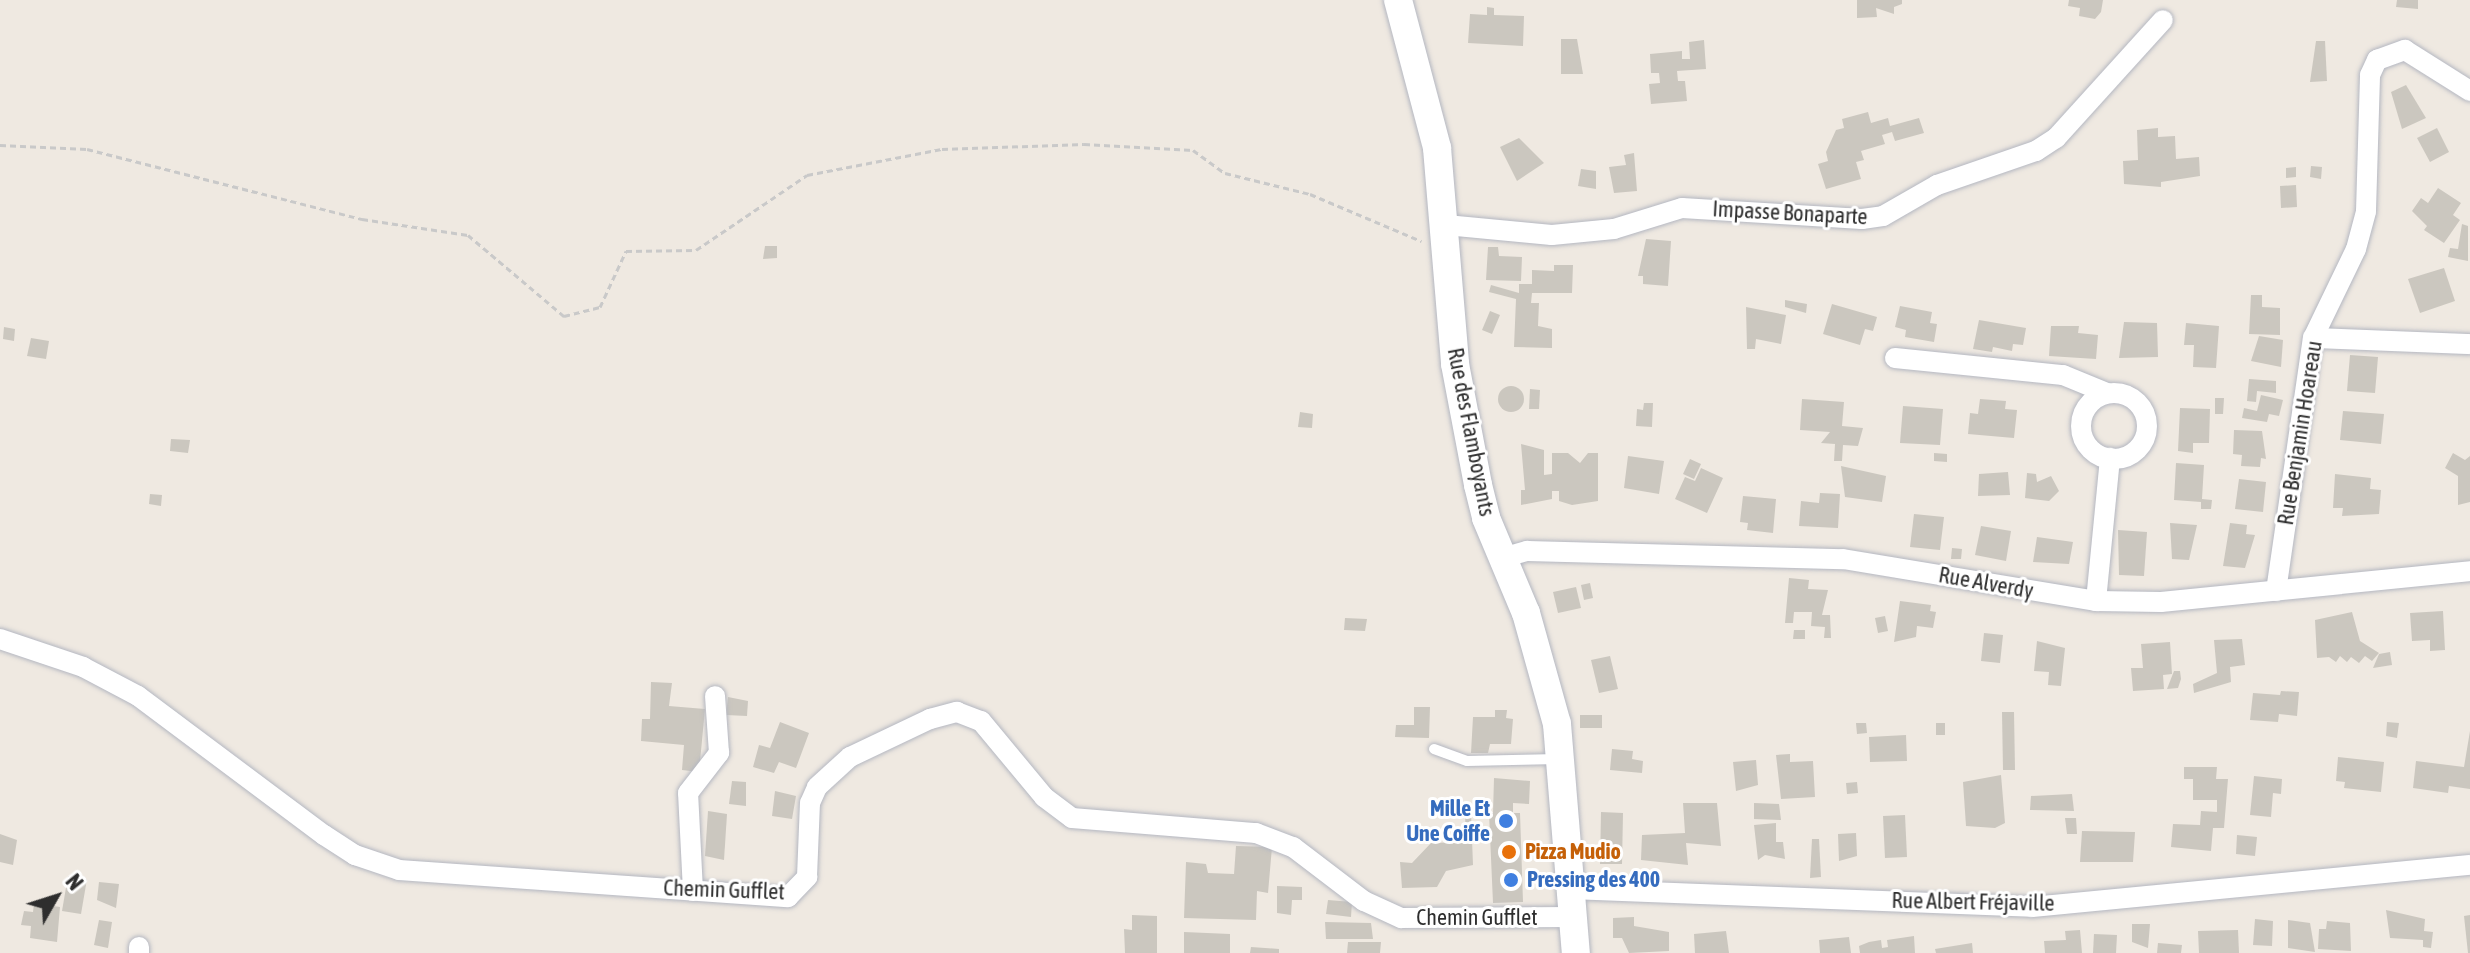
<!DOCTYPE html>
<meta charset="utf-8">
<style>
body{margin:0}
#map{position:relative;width:2470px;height:953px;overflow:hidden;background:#efe9e1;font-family:"Asap Condensed",sans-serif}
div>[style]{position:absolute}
.building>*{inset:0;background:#cbc7bf}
.round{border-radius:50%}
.path>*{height:3px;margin-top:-1.5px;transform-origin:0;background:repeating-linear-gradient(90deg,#c9c9c9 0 6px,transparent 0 10px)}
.roads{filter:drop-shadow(0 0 2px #b4b7c1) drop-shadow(0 0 2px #b4b7c1)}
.lane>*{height:10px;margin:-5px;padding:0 5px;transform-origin:5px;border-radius:5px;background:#fff}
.street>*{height:20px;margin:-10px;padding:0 10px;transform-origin:10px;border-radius:10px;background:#fff}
.street>.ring{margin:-10px;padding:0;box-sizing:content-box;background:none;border:20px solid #fff;border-radius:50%}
.secondary>*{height:28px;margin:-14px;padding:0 14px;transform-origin:14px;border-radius:14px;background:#fff}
.dots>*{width:22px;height:22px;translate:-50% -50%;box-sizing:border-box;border:4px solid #fff;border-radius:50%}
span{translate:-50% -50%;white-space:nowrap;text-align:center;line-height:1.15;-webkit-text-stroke:6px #fff;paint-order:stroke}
.street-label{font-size:22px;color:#2e2e2e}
.shop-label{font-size:22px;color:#366cbe;font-weight:700}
.right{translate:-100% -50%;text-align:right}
.left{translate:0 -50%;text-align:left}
.food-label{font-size:22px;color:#c56008;font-weight:700}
.north{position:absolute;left:16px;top:857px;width:80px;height:80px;-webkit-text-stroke:6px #fff;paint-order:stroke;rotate:51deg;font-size:22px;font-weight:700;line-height:32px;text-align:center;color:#2e2e2e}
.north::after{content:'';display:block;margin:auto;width:28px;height:36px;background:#2e2e2e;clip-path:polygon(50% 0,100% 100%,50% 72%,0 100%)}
</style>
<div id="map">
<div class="building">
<i style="clip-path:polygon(1857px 0,1902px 0,1902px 4px,1894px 7px,1894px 14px,1876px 8px,1877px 17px,1857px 18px)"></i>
<i style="clip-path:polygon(2069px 0,2103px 0,2101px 12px,2095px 19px,2079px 16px,2080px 8px,2068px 6px)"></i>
<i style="clip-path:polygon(2397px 0,2418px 0,2418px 9px,2396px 7px)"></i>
<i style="clip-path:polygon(1487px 7px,1494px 8px,1494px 15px,1524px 16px,1523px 46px,1468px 43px,1470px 14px,1487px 15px)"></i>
<i style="clip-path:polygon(1561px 39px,1577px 39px,1583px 74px,1561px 74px)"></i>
<i style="clip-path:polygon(1704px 40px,1706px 69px,1677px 71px,1678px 81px,1685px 81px,1687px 101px,1651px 104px,1649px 84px,1660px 83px,1659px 73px,1651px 73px,1650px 54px,1682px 51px,1682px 59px,1690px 59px,1689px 42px)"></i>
<i style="clip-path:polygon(2316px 41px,2325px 41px,2327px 81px,2310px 82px)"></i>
<i style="clip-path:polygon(2406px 85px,2426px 118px,2402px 129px,2391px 92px)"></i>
<i style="clip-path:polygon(1868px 112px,1871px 123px,1888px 118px,1890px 126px,1919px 118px,1924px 133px,1895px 141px,1892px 132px,1882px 135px,1885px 144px,1861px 151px,1864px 160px,1856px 162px,1861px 179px,1826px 189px,1818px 164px,1828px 161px,1826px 152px,1836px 130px,1844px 128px,1842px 119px)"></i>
<i style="clip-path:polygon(2158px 128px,2158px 137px,2175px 136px,2176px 159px,2199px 157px,2200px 176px,2161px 182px,2161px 187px,2124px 184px,2123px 161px,2138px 160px,2137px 130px)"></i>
<i style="clip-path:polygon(2437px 128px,2449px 152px,2430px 162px,2417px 138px)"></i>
<i style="clip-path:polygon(1519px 138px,1544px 163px,1517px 181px,1500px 147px)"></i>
<i style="clip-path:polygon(1634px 153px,1637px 191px,1614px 193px,1609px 167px,1626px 165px,1624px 155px)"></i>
<i style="clip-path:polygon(2311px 166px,2322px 167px,2321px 179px,2310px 177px)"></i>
<i style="clip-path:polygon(2296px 167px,2296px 177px,2286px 178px,2286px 168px)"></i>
<i style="clip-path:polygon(1581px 169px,1596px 171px,1596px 189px,1578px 186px)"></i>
<i style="clip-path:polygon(2296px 185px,2297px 207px,2281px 208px,2280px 186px)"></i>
<i style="clip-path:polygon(2438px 188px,2461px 203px,2453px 215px,2460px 220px,2444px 243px,2424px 230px,2427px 226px,2412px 211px,2421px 198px,2428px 203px)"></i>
<i style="clip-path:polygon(2462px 224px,2468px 226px,2468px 261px,2448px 257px,2450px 248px,2458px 249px)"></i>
<i style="clip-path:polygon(1646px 239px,1671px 241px,1668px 286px,1643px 284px,1643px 276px,1638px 276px)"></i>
<i style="clip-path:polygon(765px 246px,777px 246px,777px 258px,763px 259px)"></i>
<i style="clip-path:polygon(1488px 247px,1498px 247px,1499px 256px,1522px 257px,1521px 281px,1486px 280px)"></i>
<i style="clip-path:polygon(1554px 265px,1573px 265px,1572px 293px,1532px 293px,1531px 303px,1539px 303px,1538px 326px,1552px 329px,1552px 348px,1514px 347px,1516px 299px,1489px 292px,1491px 285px,1519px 293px,1519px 284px,1532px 284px,1532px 270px,1554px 271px)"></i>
<i style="clip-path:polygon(2444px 268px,2455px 301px,2420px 313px,2408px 279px)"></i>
<i style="clip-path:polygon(2251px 295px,2262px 295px,2262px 307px,2280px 308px,2280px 335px,2249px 334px)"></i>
<i style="clip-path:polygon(1785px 300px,1807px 304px,1806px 313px,1785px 307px)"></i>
<i style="clip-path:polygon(1832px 304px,1877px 317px,1873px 331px,1865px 329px,1860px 345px,1823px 334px)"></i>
<i style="clip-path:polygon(1900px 306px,1932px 312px,1930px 323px,1937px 324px,1934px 342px,1905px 337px,1906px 330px,1895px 327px)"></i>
<i style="clip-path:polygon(1746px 307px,1786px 315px,1781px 344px,1756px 339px,1755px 349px,1747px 349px)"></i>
<i style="clip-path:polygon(1490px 311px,1500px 315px,1492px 334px,1482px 330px)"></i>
<i style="clip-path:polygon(1979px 320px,2026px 328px,2023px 345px,2013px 344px,2012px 351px,1993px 347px,1992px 352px,1973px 349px)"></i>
<i style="clip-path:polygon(2124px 322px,2157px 323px,2158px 357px,2119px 358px)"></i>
<i style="clip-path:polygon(2186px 323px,2219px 326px,2216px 368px,2193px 367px,2194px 345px,2184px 345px)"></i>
<i style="clip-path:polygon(2051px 326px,2079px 326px,2078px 333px,2098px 335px,2096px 359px,2049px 356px)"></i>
<i style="clip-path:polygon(4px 327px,15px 329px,14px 341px,3px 339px)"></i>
<i style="clip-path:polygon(2259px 336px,2283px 340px,2281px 367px,2251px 361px)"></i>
<i style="clip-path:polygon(31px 338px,49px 341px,46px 359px,27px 356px)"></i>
<i style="clip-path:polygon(2350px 355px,2378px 357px,2375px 393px,2347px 391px)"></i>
<i style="clip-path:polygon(2249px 379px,2276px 381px,2276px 393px,2257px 391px,2256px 402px,2247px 401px)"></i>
<i class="round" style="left:1498px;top:386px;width:26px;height:26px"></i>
<i style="clip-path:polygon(1530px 389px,1540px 390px,1539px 409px,1529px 409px)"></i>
<i style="clip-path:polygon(2261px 395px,2283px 400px,2279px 416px,2269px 414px,2267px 422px,2242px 418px,2244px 408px,2257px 411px)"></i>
<i style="clip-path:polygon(2215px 398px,2224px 398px,2223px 414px,2215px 414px)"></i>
<i style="clip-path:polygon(1802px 399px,1844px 402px,1842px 426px,1863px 428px,1858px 446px,1843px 445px,1842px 461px,1834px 461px,1835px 444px,1821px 443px,1830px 432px,1800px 430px)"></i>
<i style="clip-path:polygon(1980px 399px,2006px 401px,2005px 409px,2017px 410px,2014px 438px,1968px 434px,1970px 413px,1978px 414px)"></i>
<i style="clip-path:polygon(1644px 403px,1653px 403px,1652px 427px,1636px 426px,1637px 409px,1643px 410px)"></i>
<i style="clip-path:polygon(1903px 406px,1943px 409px,1940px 445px,1900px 443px)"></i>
<i style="clip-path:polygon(2180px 408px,2210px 409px,2209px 443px,2193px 443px,2193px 453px,2178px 451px)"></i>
<i style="clip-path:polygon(2343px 411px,2384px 414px,2381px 444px,2340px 440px)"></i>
<i style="clip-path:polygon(1300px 412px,1313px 414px,1312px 428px,1298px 427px)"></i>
<i style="clip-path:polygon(2234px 430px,2262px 431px,2266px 459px,2261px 458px,2260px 467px,2241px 466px,2242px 455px,2233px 454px)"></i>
<i style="clip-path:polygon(171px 439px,190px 440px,188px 453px,170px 451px)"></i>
<i style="clip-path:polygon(1521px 444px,1544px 450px,1544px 475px,1552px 474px,1552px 453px,1568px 453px,1580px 463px,1588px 453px,1598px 453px,1598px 501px,1572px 505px,1559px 501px,1559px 491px,1552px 491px,1552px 499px,1521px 505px,1521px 490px,1525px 490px)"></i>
<i style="clip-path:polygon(1934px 453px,1947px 454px,1947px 462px,1934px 461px)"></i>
<i style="clip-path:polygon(2453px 453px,2465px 460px,2470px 456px,2470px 502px,2458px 505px,2458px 476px,2445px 468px)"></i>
<i style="clip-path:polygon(1628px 456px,1664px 461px,1659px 494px,1624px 488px)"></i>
<i style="clip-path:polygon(1690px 459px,1701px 464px,1694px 479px,1683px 474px)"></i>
<i style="clip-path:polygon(2176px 463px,2204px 465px,2202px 499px,2212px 500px,2211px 509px,2201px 509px,2201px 502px,2174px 500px)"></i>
<i style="clip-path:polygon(1841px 466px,1886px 476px,1882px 502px,1845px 497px)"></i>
<i style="clip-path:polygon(1701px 468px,1723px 478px,1707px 513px,1675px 499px,1685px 477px,1695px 481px)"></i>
<i style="clip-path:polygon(2008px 472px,2010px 495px,1978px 496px,1979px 474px)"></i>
<i style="clip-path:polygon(2027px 473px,2036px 474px,2037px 482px,2051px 476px,2059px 491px,2049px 501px,2025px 498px)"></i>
<i style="clip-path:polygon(2335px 474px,2371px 478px,2370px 489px,2381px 490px,2379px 514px,2342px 516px,2343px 508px,2333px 508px)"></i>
<i style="clip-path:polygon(2239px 479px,2266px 482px,2263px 512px,2235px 509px)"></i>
<i style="clip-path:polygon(1820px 493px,1840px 494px,1838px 528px,1799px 526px,1801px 501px,1819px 503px)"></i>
<i style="clip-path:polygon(150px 494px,162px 495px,161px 506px,149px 504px)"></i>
<i style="clip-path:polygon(1743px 496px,1776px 499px,1773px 533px,1747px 530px,1748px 523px,1740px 522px)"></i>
<i style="clip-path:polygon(1914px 514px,1944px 517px,1940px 550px,1910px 547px)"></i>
<i style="clip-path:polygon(2170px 523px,2197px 525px,2189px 560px,2172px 559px)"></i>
<i style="clip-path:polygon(2230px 523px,2247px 525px,2246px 534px,2255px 535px,2245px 568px,2223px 566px)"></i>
<i style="clip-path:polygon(1981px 526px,2011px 531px,2006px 561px,1975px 555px)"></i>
<i style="clip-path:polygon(2118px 530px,2147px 532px,2144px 576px,2119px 575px)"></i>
<i style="clip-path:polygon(2037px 537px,2073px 542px,2069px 564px,2033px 562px)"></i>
<i style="clip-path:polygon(1952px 548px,1962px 549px,1961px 559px,1951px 559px)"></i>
<i style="clip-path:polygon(1789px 578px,1809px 580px,1808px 589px,1828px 590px,1822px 615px,1830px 615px,1831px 638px,1824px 638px,1825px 627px,1811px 626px,1812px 612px,1794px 612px,1793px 623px,1785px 623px)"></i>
<i style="clip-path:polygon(1590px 583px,1593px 598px,1584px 600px,1581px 585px)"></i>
<i style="clip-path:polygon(1576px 587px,1581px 608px,1558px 613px,1553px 592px)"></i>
<i style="clip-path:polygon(1900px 601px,1931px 605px,1930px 611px,1936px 612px,1933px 628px,1917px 626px,1916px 637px,1894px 642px)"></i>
<i style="clip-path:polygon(2443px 611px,2445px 650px,2430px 651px,2430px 640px,2412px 641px,2410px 613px)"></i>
<i style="clip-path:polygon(2352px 612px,2360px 641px,2379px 653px,2372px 661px,2365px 656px,2359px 663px,2351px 657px,2347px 662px,2340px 656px,2336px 662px,2329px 657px,2317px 658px,2315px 620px)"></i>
<i style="clip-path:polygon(1885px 616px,1888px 631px,1878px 633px,1875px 618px)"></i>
<i style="clip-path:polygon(1345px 618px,1367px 619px,1365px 631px,1344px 630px)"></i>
<i style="clip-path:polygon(1794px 630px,1805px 630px,1805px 639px,1793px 639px)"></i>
<i style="clip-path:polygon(1984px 633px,2003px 635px,2000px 663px,1981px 661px)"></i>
<i style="clip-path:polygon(2242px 639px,2245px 665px,2230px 667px,2231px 682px,2194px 693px,2193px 684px,2217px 673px,2214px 640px)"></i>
<i style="clip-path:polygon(2037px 641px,2065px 648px,2061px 686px,2048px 685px,2049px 672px,2034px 671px)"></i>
<i style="clip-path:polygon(2170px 642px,2172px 674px,2163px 675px,2164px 689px,2133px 691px,2131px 668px,2143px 668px,2141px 644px)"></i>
<i style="clip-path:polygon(2390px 652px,2392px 665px,2373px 668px,2379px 654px)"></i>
<i style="clip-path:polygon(1610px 656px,1618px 689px,1599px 693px,1591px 660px)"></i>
<i style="clip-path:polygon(2174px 671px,2180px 671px,2181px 679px,2178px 688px,2167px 689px)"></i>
<i style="clip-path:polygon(651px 682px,672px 683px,669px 706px,705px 709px,699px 772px,682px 770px,684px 745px,641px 741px,642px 719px,650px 719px)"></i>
<i style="clip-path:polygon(2281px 691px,2299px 692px,2297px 716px,2279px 714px,2278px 722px,2250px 720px,2253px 693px,2280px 695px)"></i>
<i style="clip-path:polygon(728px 697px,748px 701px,747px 716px,726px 715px)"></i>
<i style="clip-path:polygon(1414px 707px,1430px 707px,1429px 738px,1395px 737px,1396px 725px,1414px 725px)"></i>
<i style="clip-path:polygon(1495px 710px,1507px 710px,1506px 718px,1513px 719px,1511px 744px,1490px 744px,1488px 753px,1471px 753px,1473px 717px,1495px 717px)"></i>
<i style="clip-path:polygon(2002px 712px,2014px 712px,2015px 770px,2003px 770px)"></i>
<i style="clip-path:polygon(1580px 715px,1602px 715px,1602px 728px,1580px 728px)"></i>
<i style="clip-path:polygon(780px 722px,809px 733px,796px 768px,779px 762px,774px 773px,753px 767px,759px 745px,770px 748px)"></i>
<i style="clip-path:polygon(2387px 722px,2399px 723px,2397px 738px,2386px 736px)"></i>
<i style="clip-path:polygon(1856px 723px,1866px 723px,1867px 733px,1857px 734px)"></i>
<i style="clip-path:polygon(1936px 723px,1945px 723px,1945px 735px,1936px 735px)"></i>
<i style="clip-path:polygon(2470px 731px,2470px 789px,2449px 786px,2448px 793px,2413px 788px,2416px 761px,2464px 767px)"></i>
<i style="clip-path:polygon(1906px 735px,1907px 761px,1870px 762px,1869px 737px)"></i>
<i style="clip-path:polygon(1612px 749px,1633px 751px,1632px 759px,1643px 761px,1642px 773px,1610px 770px)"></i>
<i style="clip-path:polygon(1790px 754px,1790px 762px,1813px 761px,1815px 797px,1781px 799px,1776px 755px)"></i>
<i style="clip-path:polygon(2338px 757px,2384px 762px,2381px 792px,2344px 788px,2345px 782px,2336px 781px)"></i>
<i style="clip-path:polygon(1756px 760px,1758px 785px,1736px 791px,1733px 762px)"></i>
<i style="clip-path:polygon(2184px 767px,2217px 767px,2216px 779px,2228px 779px,2224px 828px,2213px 828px,2211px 851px,2171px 847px,2173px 824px,2200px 825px,2201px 811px,2217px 812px,2217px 800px,2193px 800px,2193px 779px,2184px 779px)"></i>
<i style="clip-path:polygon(2001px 775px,2005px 823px,1995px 828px,1966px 826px,1963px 782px)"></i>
<i style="clip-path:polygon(2254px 776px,2282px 779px,2281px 794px,2273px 793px,2271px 817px,2250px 815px)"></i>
<i style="clip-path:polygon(1494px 778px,1530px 781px,1529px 804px,1513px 803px,1513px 813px,1520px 813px,1523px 902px,1493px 903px,1489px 813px,1493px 813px)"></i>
<i style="clip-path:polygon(732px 781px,746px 782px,746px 806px,729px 804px)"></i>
<i style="clip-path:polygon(1857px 782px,1858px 793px,1847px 794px,1846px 783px)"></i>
<i style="clip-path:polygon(775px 791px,796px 796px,792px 819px,772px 816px)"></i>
<i style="clip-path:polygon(2072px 794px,2074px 811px,2030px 810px,2031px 796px)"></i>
<i style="clip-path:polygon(1683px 803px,1717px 803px,1721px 846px,1686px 843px,1688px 865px,1641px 860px,1642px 835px,1685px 833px)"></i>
<i style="clip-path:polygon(1754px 803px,1779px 804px,1781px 820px,1754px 819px)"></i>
<i style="clip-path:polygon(708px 811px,727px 814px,724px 860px,705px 856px)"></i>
<i style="clip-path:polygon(1601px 812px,1623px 813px,1622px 864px,1600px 864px)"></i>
<i style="clip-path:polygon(1465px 813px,1471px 813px,1473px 865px,1446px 871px,1437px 887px,1402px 888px,1400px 862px,1412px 863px,1431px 843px,1466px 842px)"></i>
<i style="clip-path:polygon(1905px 815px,1907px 857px,1885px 858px,1883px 816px)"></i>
<i style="clip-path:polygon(2065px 818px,2076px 818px,2077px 834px,2067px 834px)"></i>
<i style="clip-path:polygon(1776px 823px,1776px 842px,1783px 842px,1785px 859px,1765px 855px,1758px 860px,1754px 825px)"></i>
<i style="clip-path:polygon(2082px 831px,2135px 832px,2133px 862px,2080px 862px)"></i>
<i style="clip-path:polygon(1856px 833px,1857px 856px,1839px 861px,1838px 834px)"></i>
<i style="clip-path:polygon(0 834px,17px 840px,13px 865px,0 862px)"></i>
<i style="clip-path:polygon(2237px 835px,2257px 837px,2255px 856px,2236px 854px)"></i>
<i style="clip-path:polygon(1812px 839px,1819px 839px,1821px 877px,1810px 878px)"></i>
<i style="clip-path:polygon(1236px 846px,1272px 847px,1268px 893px,1257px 891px,1256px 920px,1184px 918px,1186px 862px,1206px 864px,1208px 873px,1234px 874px)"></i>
<i style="clip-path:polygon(68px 876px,87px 879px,81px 914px,62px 911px)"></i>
<i style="clip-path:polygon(99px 882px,119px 884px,116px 908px,97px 900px)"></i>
<i style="clip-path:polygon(1277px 886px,1302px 887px,1302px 900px,1292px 900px,1291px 915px,1277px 913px)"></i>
<i style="clip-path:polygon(1328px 900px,1352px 902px,1351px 917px,1326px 914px)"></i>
<i style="clip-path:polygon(34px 903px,60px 907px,57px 942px,30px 938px,31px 926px,21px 925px,24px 911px,33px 912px)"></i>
<i style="clip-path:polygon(2386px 910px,2425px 919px,2424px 931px,2433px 932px,2431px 948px,2423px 947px,2423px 940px,2390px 938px)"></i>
<i style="clip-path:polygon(1132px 915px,1157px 916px,1157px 953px,1125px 953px,1124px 929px,1132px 930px)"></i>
<i style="clip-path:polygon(2470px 915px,2470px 953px,2468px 953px,2464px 916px)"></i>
<i style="clip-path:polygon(1634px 917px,1634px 926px,1669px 932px,1669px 951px,1629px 953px,1622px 938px,1613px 938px,1613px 918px)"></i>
<i style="clip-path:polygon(2255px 919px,2273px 921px,2272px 946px,2253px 945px)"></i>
<i style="clip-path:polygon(99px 920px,112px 922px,108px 948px,94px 945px)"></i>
<i style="clip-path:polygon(2288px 920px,2310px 923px,2315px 952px,2288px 948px)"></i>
<i style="clip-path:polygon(2327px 921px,2350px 923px,2351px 951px,2318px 949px,2319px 929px,2326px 929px)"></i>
<i style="clip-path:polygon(1325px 922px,1371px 923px,1373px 939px,1326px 939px)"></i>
<i style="clip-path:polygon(2132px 924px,2150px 924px,2148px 948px,2132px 942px)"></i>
<i style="clip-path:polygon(2080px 930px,2082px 953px,2045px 953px,2044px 941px,2066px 940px,2065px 931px)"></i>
<i style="clip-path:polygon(2238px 930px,2239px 953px,2199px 953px,2198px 931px)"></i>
<i style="clip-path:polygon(1726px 931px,1729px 953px,1695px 953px,1694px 934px)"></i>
<i style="clip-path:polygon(1184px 932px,1230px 934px,1230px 953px,1184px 953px)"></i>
<i style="clip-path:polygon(2094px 934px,2117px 935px,2116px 953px,2093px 953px)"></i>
<i style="clip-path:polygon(1914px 936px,1915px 953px,1860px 953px,1859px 946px,1869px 942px,1881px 940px,1882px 948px,1888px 947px,1887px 940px)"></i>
<i style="clip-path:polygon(1849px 937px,1851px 953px,1820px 953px,1819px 940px)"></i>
<i style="clip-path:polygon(1348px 942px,1381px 942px,1380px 953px,1347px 953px)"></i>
<i style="clip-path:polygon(1972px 943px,1973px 953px,1936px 953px,1935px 949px)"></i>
<i style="clip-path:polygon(2158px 943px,2182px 945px,2181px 953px,2157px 953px)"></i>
<i style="clip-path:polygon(1251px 947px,1279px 949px,1279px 953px,1250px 953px)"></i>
</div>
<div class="path">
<i style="left:0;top:145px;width:87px;rotate:2.6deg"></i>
<i style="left:87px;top:149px;width:284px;rotate:14.3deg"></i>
<i style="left:362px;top:219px;width:107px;rotate:8.6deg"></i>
<i style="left:468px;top:235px;width:126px;rotate:40.2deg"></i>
<i style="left:564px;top:316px;width:37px;rotate:-14deg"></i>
<i style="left:600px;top:307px;width:62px;rotate:-65.1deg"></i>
<i style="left:626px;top:251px;width:70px;rotate:-0.8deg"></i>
<i style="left:696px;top:250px;width:134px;rotate:-34deg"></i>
<i style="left:807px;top:175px;width:137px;rotate:-10.9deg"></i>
<i style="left:942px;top:149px;width:142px;rotate:-2deg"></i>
<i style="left:1084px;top:144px;width:109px;rotate:3.2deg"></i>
<i style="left:1193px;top:150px;width:39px;rotate:36deg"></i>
<i style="left:1225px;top:173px;width:88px;rotate:13.9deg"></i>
<i style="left:1310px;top:194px;width:121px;rotate:22.9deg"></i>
</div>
<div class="roads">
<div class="lane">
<i style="left:1434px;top:749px;width:35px;rotate:20deg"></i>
<i style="left:1467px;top:761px;width:91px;rotate:-1.3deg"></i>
</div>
<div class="street">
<i style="left:1446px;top:225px;width:106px;rotate:5.4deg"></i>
<i style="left:1552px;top:235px;width:62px;rotate:-5.5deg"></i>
<i style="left:1614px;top:229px;width:71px;rotate:-17.2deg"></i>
<i style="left:1682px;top:208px;width:180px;rotate:3.5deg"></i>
<i style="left:1862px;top:219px;width:21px;rotate:-8deg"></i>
<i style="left:1883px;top:216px;width:62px;rotate:-29.9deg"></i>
<i style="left:1937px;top:185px;width:105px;rotate:-19deg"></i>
<i style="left:2036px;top:151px;width:24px;rotate:-33deg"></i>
<i style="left:2056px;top:138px;width:159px;rotate:-47.8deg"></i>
<i style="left:2313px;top:338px;width:157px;rotate:2.2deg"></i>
<i style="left:1895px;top:358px;width:169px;rotate:5.8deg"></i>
<i style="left:2063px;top:375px;width:48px;rotate:22.2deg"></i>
<i class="ring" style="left:2081px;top:393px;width:46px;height:46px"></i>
<i style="left:1502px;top:558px;width:26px;rotate:-16deg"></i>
<i style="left:1527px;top:551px;width:316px;rotate:1.5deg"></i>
<i style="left:1843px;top:559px;width:256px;rotate:9.4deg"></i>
<i style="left:2096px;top:601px;width:65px;rotate:0.9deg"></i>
<i style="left:2161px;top:602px;width:311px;rotate:-5.7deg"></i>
<i style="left:2276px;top:591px;width:256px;rotate:-81.7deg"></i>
<i style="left:2313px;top:338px;width:99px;rotate:-64.2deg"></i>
<i style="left:2356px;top:249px;width:39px;rotate:-75deg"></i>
<i style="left:2366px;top:211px;width:136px;rotate:-88.3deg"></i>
<i style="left:2370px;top:75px;width:17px;rotate:-65deg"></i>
<i style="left:2377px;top:60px;width:30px;rotate:-20deg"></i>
<i style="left:2405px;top:50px;width:77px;rotate:32.2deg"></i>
<i style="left:2096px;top:601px;width:144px;rotate:-84.4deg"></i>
<i style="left:0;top:639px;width:88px;rotate:18.6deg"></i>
<i style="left:83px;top:667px;width:62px;rotate:27.8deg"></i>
<i style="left:138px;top:696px;width:232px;rotate:36.8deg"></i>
<i style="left:324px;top:835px;width:37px;rotate:33deg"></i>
<i style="left:355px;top:855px;width:46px;rotate:18.8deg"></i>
<i style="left:399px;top:870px;width:390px;rotate:4deg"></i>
<i style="left:788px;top:897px;width:28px;rotate:-46deg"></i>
<i style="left:807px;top:877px;width:74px;rotate:-87.7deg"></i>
<i style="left:810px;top:803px;width:17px;rotate:-66deg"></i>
<i style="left:817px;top:787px;width:45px;rotate:-42.3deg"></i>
<i style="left:850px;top:757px;width:89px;rotate:-25.4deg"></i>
<i style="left:930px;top:719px;width:28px;rotate:-15deg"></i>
<i style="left:957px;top:712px;width:26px;rotate:21deg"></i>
<i style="left:981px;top:721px;width:99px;rotate:50.3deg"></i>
<i style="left:1044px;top:797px;width:35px;rotate:37deg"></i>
<i style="left:1072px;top:818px;width:185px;rotate:4.7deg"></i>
<i style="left:1256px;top:833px;width:40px;rotate:21deg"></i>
<i style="left:1293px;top:847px;width:89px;rotate:37.3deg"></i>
<i style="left:1364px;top:901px;width:41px;rotate:24.7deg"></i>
<i style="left:1401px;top:918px;width:172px;rotate:-0.3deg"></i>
<i style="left:1570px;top:889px;width:462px;rotate:2.2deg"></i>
<i style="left:2032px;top:907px;width:440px;rotate:-5.5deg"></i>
<i style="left:693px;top:891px;width:98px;rotate:-92.9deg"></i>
<i style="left:688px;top:793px;width:51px;rotate:-52.2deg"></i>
<i style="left:719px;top:753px;width:57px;rotate:-94deg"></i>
<i style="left:139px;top:953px;width:6px;rotate:-90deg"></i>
</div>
<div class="secondary">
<i style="left:1398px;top:0;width:153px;rotate:75.2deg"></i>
<i style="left:1437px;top:148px;width:217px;rotate:85.2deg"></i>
<i style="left:1455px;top:364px;width:123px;rotate:79.2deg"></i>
<i style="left:1478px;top:485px;width:34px;rotate:76deg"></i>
<i style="left:1486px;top:518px;width:103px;rotate:67.2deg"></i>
<i style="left:1526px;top:613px;width:115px;rotate:74.4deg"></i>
<i style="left:1557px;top:724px;width:230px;rotate:85.3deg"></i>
</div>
</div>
<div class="dots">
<i style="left:1506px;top:821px;background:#3f7fe0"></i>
<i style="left:1509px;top:852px;background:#e8710a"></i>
<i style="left:1511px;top:880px;background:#3f7fe0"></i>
</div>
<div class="street-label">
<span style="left:1790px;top:213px;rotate:3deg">Impasse Bonaparte</span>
<span style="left:1471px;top:432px;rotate:79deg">Rue des Flamboyants</span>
<span style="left:2300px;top:433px;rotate:-81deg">Rue Benjamin Hoareau</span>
<span style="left:1986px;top:583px;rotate:10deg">Rue Alverdy</span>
<span style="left:724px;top:890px;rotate:2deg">Chemin Gufflet</span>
<span style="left:1973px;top:902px;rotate:1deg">Rue Albert Fréjaville</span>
<span style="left:1477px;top:918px">Chemin Gufflet</span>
</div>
<div class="shop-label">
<span class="right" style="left:1490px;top:821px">Mille Et<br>Une Coiffe</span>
<span class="left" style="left:1527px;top:880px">Pressing des 400</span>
</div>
<div class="food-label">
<span class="left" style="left:1525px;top:852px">Pizza Mudio</span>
</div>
<div class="north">N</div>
</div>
